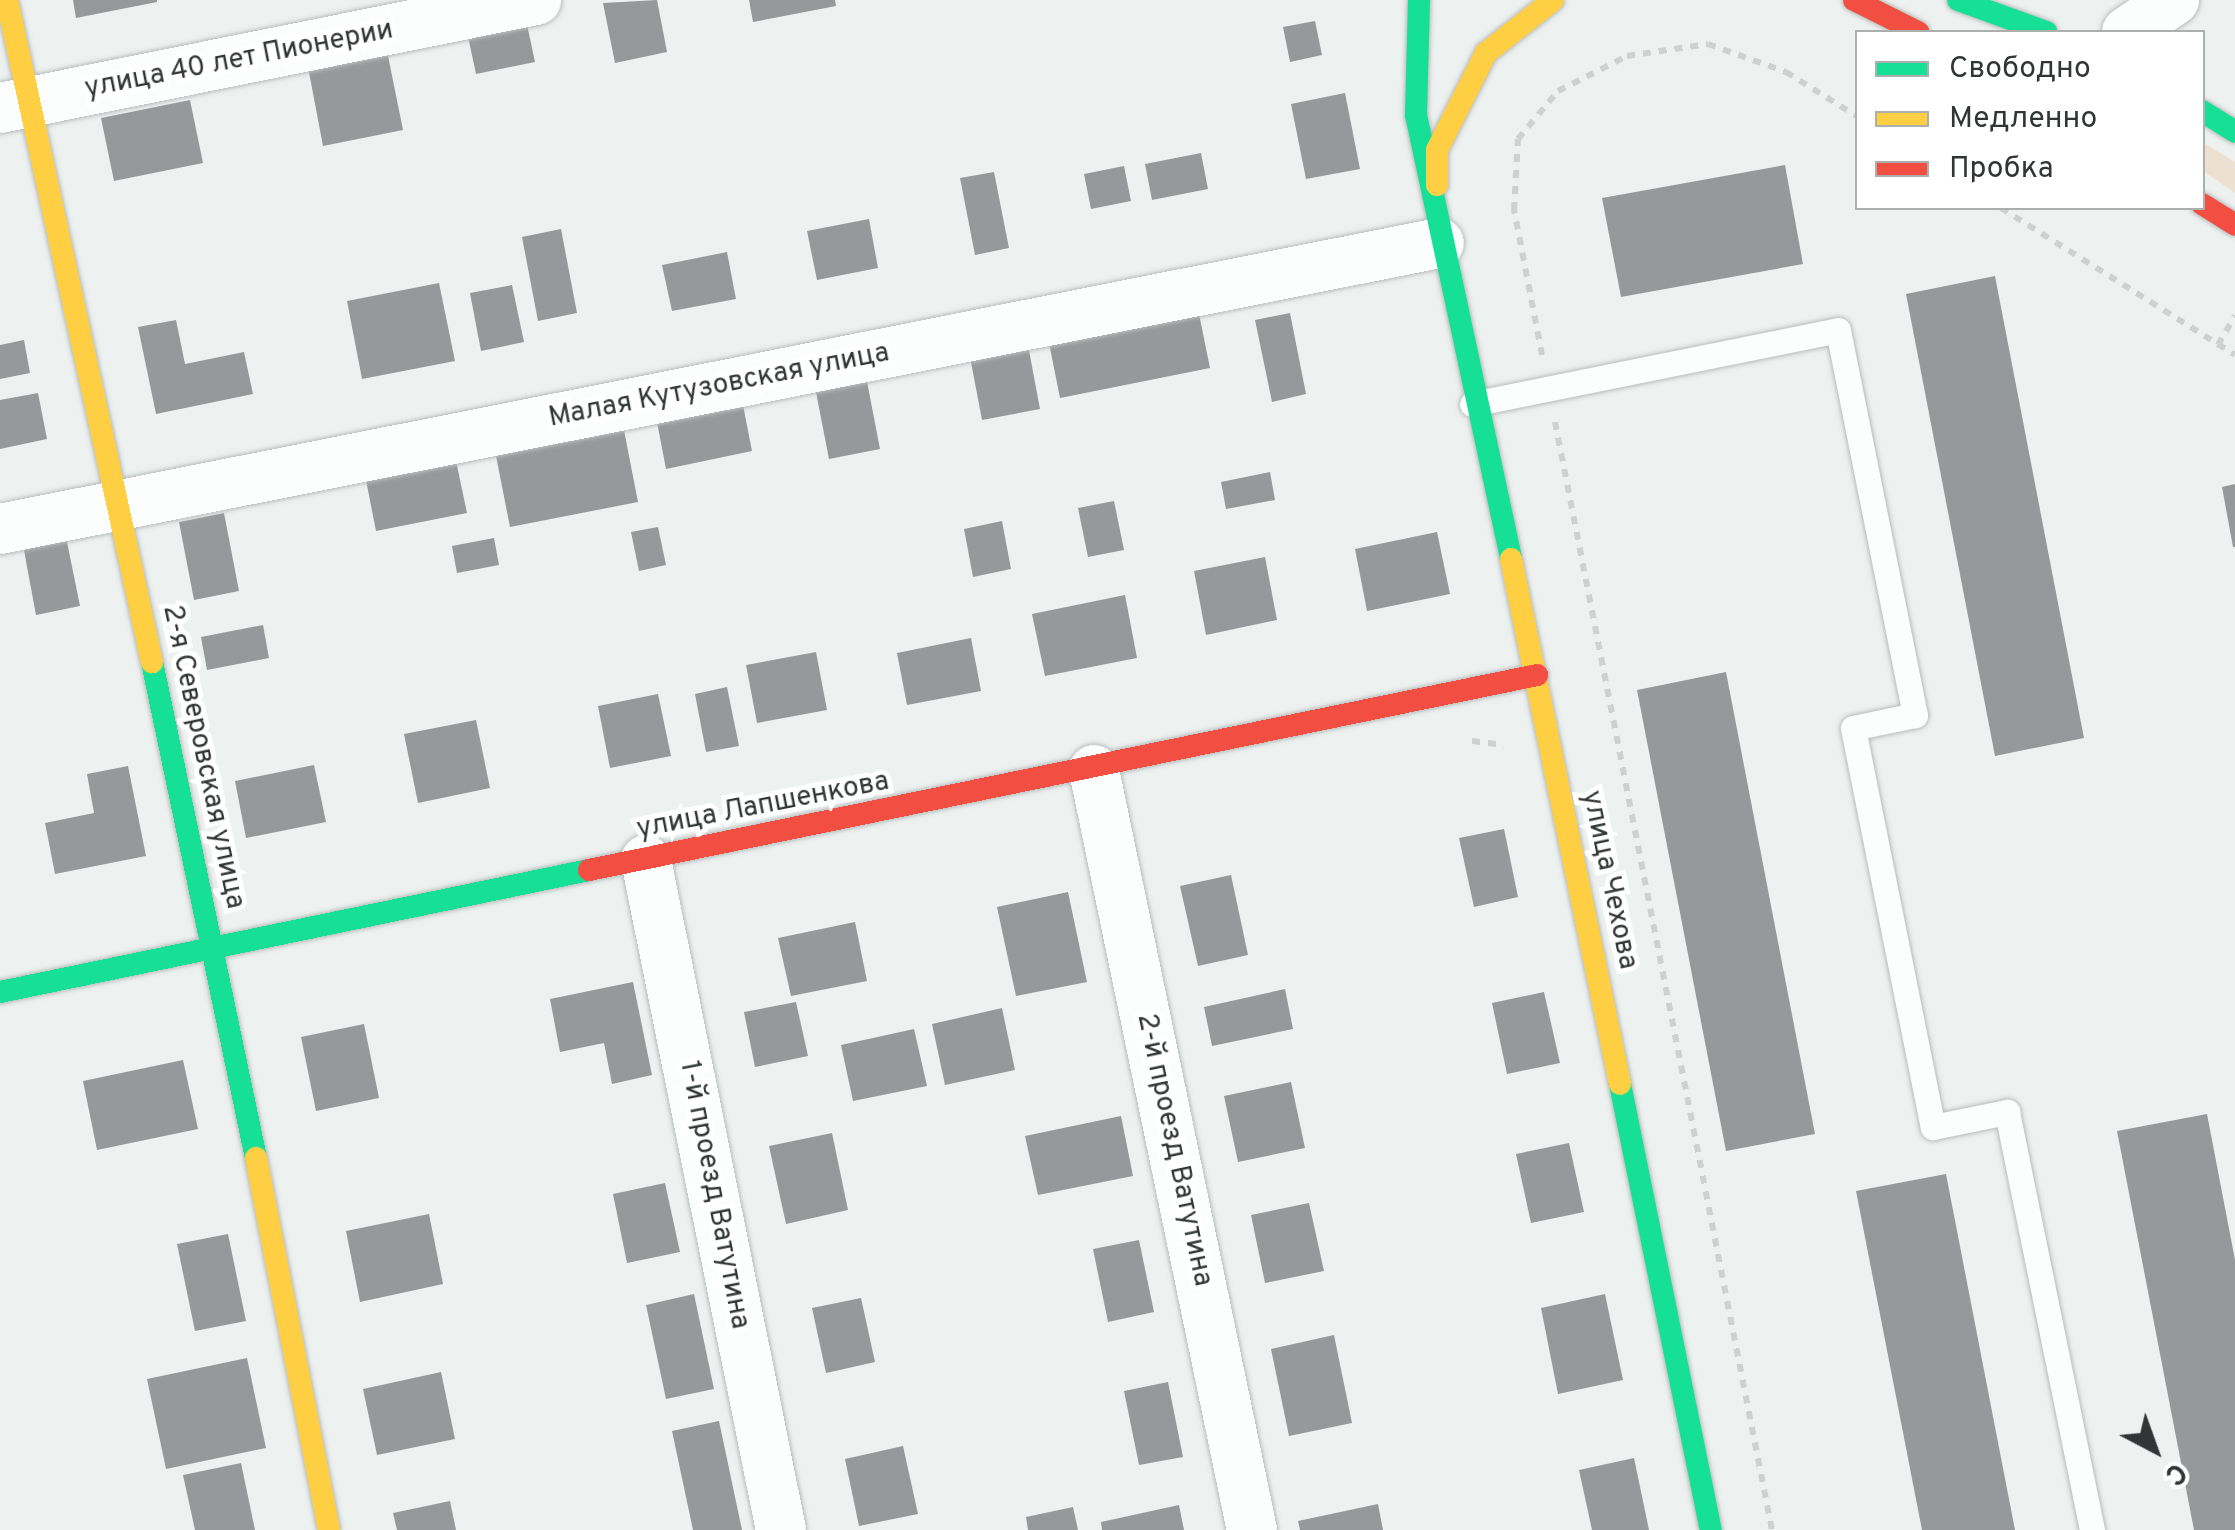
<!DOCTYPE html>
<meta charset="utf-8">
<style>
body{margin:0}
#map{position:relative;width:2235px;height:1530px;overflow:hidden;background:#edf2f1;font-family:Overpass,sans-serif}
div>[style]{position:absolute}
.green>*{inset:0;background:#eee0d0}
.building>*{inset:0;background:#969999}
.path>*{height:6px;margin-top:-3px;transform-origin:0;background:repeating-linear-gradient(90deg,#cfd0d0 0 8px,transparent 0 16px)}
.roads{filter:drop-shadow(0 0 2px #b9bcbc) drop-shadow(0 0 2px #b9bcbc)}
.lane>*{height:25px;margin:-12.5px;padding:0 12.5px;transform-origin:12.5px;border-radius:12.5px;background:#fcfdfd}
.street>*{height:50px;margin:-25px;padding:0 25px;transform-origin:25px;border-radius:25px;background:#fcfdfd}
.fast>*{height:22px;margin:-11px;padding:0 11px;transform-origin:11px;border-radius:11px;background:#16e098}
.slow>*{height:22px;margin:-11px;padding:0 11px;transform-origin:11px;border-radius:11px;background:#ffcf43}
.jam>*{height:22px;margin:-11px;padding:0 11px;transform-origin:11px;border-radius:11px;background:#f24e42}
span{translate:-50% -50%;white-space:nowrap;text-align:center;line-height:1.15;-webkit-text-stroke:10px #fff;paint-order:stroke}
.street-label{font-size:28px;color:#323535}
.legend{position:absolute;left:1855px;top:30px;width:350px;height:180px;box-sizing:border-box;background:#fff;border:2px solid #adaeae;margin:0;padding:12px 18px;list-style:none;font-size:30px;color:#323535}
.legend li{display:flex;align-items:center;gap:20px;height:50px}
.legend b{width:50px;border:2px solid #adaeae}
.north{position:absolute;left:2105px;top:1400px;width:100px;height:100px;-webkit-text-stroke:8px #fff;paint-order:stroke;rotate:139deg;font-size:28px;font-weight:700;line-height:40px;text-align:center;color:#323535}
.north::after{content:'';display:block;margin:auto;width:35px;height:45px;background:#323535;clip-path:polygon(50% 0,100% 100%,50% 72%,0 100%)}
</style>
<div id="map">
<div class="green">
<i style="clip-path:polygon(2202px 142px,2235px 162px,2235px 193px,2203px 171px)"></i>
</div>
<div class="building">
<i style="clip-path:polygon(73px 0,157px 0,157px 2px,76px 18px)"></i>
<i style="clip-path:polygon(657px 0,667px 52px,615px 63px,603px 3px)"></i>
<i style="clip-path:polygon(749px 0,835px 0,836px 6px,753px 22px)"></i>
<i style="clip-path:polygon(525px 15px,535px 62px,476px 74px,466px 27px)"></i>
<i style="clip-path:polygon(1315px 21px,1322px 55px,1290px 62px,1283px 27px)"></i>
<i style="clip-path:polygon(387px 51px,403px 130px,323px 146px,308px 67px)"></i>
<i style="clip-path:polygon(1345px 93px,1360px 169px,1306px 179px,1291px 104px)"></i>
<i style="clip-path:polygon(190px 100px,203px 163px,114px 181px,101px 118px)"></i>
<i style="clip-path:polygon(1201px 153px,1208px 189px,1152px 200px,1145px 164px)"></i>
<i style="clip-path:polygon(1785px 165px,1803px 264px,1621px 297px,1602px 198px)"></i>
<i style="clip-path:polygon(1124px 166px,1131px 201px,1091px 209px,1084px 174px)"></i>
<i style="clip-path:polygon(994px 172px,1009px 248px,975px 255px,960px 178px)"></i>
<i style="clip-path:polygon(869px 219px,878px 268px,817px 280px,807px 231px)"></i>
<i style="clip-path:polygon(561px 229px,577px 313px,538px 321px,522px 237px)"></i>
<i style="clip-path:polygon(727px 252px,736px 299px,672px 311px,662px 265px)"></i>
<i style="clip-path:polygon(1995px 276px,2084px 738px,1995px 756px,1906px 294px)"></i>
<i style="clip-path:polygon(439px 283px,455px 361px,362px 379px,347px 301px)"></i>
<i style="clip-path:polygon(512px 285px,524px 342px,481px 351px,470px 293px)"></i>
<i style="clip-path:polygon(1198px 309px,1210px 368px,1060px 398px,1048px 338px)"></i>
<i style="clip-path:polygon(1290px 313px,1306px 394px,1272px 402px,1255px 320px)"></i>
<i style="clip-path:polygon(176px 320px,185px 364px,244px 352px,253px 394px,156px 414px,138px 327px)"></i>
<i style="clip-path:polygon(24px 340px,30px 373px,0 379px,0 345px)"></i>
<i style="clip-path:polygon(1028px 345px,1040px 409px,982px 420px,970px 357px)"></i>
<i style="clip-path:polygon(865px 371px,880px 449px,829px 459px,814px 382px)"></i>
<i style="clip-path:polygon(38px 393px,47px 439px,0 449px,0 400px)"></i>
<i style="clip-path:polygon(742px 400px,752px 451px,666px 469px,656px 417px)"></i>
<i style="clip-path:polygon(623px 425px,638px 502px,510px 527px,495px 451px)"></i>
<i style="clip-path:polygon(455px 456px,467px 513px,376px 531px,365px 475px)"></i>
<i style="clip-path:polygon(1270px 472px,1275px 500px,1226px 509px,1221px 482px)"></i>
<i style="clip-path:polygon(2235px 484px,2235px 547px,2233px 547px,2222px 487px)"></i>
<i style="clip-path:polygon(1114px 501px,1124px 550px,1088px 557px,1078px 508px)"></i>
<i style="clip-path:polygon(224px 513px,239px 591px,194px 600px,179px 522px)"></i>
<i style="clip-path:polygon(1002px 521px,1011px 569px,973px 577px,964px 529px)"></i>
<i style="clip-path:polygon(658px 527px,666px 565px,639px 571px,631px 532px)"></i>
<i style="clip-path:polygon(1437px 532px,1450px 594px,1367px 611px,1355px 549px)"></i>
<i style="clip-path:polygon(66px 537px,80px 606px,36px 615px,23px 545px)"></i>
<i style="clip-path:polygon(494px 538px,499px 565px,457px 573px,452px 546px)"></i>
<i style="clip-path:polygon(1265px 557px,1277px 620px,1206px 635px,1194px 571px)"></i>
<i style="clip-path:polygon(1125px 595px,1137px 658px,1045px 676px,1032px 614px)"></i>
<i style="clip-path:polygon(263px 625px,269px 658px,207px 670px,201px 637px)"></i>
<i style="clip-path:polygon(971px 638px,981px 691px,907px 705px,897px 653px)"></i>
<i style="clip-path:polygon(816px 652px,827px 710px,757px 723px,746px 665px)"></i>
<i style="clip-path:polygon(1726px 672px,1815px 1134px,1726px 1151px,1637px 690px)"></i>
<i style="clip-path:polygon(727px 687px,739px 746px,706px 752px,695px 694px)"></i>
<i style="clip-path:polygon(658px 694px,671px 756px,610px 768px,598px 706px)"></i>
<i style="clip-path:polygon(476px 720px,490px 788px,418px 803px,404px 734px)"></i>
<i style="clip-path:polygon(314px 765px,326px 822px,246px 838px,235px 781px)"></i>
<i style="clip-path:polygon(128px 766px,146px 856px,55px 874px,45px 823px,94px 813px,87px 774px)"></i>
<i style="clip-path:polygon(1504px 829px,1518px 897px,1474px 907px,1459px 838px)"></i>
<i style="clip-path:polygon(1231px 875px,1248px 955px,1198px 966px,1180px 886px)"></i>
<i style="clip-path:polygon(1068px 892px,1087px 982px,1016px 996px,997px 907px)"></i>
<i style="clip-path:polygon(855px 922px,867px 981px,791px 996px,778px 938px)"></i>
<i style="clip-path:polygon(633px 982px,652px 1075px,612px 1084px,604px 1043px,560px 1052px,550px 999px)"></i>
<i style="clip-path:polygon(1285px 989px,1293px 1029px,1212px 1046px,1204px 1007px)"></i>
<i style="clip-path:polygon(1544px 992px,1560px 1063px,1507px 1074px,1492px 1003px)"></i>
<i style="clip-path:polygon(796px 1002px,808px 1056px,755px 1067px,744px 1012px)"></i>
<i style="clip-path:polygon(1002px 1008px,1015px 1070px,945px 1085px,932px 1024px)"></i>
<i style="clip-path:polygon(364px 1024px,379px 1098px,316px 1111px,301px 1037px)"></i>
<i style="clip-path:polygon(914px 1029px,927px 1086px,853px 1101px,841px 1045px)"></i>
<i style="clip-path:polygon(183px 1060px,198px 1129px,97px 1150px,83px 1081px)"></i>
<i style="clip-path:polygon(1291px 1082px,1305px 1148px,1238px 1162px,1224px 1096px)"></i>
<i style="clip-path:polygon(2207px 1114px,2235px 1260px,2235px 1530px,2194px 1530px,2117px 1131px)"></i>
<i style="clip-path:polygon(1121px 1116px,1133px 1176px,1038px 1195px,1025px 1136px)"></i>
<i style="clip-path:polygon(832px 1133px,848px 1210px,786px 1224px,769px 1146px)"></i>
<i style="clip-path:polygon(1569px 1143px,1584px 1212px,1531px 1223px,1516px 1154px)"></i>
<i style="clip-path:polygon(1946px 1174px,2015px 1530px,1922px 1530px,1856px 1191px)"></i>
<i style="clip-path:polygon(665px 1183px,680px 1252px,627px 1263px,613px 1194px)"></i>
<i style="clip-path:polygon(1309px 1203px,1324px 1271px,1265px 1283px,1251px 1215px)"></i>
<i style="clip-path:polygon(429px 1214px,443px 1284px,360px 1302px,346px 1231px)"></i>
<i style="clip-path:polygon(228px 1234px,246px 1321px,195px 1331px,177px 1244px)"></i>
<i style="clip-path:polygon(1139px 1240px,1154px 1312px,1108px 1322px,1093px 1249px)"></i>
<i style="clip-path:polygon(694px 1294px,714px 1389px,666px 1399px,646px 1305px)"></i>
<i style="clip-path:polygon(1605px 1294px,1623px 1380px,1558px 1394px,1541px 1308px)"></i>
<i style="clip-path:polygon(861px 1298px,875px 1362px,826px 1373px,812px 1308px)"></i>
<i style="clip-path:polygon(1334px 1335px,1352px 1423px,1289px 1436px,1271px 1349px)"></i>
<i style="clip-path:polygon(247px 1358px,266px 1448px,166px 1469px,147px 1379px)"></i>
<i style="clip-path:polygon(441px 1372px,455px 1439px,377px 1455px,363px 1389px)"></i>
<i style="clip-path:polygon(1168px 1382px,1183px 1457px,1139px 1465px,1124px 1391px)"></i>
<i style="clip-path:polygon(719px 1421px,742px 1530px,693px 1530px,672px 1431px)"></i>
<i style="clip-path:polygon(903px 1446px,918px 1514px,859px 1526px,845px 1459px)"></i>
<i style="clip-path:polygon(1634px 1458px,1649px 1530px,1592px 1530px,1579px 1470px)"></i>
<i style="clip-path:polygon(241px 1463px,255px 1530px,195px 1530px,183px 1475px)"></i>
<i style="clip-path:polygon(450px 1501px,456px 1530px,397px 1530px,393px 1513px)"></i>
<i style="clip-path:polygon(1378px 1504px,1383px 1530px,1300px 1530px,1298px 1521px)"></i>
<i style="clip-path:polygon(1179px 1505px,1184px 1530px,1102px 1530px,1101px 1522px)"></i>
<i style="clip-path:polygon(1073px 1507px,1078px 1530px,1028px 1530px,1026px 1517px)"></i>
</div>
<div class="path">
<i style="left:2001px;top:208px;width:276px;rotate:32.1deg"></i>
<i style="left:2218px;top:345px;width:34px;rotate:-60deg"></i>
<i style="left:1542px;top:355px;width:148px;rotate:-100.9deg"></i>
<i style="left:1514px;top:210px;width:71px;rotate:-86.8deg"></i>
<i style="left:1518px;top:139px;width:62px;rotate:-50.2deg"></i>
<i style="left:1558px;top:91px;width:77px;rotate:-26.9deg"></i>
<i style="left:1627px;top:56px;width:82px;rotate:-8.4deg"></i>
<i style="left:1708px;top:44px;width:83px;rotate:19.7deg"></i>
<i style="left:1786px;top:72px;width:85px;rotate:32deg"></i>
<i style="left:1555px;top:422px;width:1129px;rotate:78.92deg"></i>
<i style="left:1472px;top:741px;width:32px;rotate:7deg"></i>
</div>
<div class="roads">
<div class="lane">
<i style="left:1472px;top:404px;width:373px;rotate:-11.4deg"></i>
<i style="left:1838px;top:330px;width:393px;rotate:78.7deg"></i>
<i style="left:1915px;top:715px;width:63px;rotate:168.2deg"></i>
<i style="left:1853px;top:728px;width:407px;rotate:78.7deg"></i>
<i style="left:1933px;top:1127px;width:76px;rotate:-11.5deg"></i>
<i style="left:2007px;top:1112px;width:427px;rotate:78.5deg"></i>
</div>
<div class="street">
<i style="left:2127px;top:32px;width:57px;rotate:-34.2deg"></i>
<i style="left:0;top:108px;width:547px;rotate:-11.39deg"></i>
<i style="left:0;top:529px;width:1467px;rotate:-11.24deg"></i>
<i style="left:1094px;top:770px;width:776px;rotate:78.26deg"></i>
<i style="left:646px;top:860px;width:683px;rotate:78.61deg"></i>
</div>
<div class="fast">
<i style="left:1419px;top:0;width:115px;rotate:91.5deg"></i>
<i style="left:1416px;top:115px;width:454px;rotate:77.9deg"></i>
<i style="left:1958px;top:0;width:94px;rotate:20deg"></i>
<i style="left:2202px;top:111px;width:39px;rotate:32deg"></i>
<i style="left:152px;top:662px;width:507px;rotate:78.16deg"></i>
<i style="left:0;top:992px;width:602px;rotate:-11.7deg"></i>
<i style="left:1620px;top:1084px;width:455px;rotate:78.5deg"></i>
</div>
<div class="slow">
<i style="left:7px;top:0;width:678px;rotate:77.65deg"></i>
<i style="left:1437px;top:185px;width:35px;rotate:-90deg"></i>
<i style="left:1437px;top:150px;width:109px;rotate:-63.2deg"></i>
<i style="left:1486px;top:53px;width:85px;rotate:-38.3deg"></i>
<i style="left:1511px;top:559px;width:536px;rotate:78.27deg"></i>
<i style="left:256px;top:1158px;width:379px;rotate:78.9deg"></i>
</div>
<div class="jam">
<i style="left:1854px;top:0;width:72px;rotate:26.6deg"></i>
<i style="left:2202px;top:204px;width:39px;rotate:32deg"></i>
<i style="left:589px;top:870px;width:968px;rotate:-11.62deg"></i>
</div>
</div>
<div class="street-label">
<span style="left:239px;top:60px;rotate:-11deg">улица 40 лет Пионерии</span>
<span style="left:719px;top:386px;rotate:-11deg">Малая Кутузовская улица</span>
<span style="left:203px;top:757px;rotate:78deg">2-я Северовская улица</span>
<span style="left:763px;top:806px;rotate:-11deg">улица Лапшенкова</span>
<span style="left:1609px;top:880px;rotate:78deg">улица Чехова</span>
<span style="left:1174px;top:1150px;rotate:78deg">2-й проезд Ватутина</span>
<span style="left:714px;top:1195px;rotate:79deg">1-й проезд Ватутина</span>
</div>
<ul class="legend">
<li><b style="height:12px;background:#16e098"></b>Свободно</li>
<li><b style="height:12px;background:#ffcf43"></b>Медленно</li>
<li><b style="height:12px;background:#f24e42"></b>Пробка</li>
</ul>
<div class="north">С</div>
</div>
